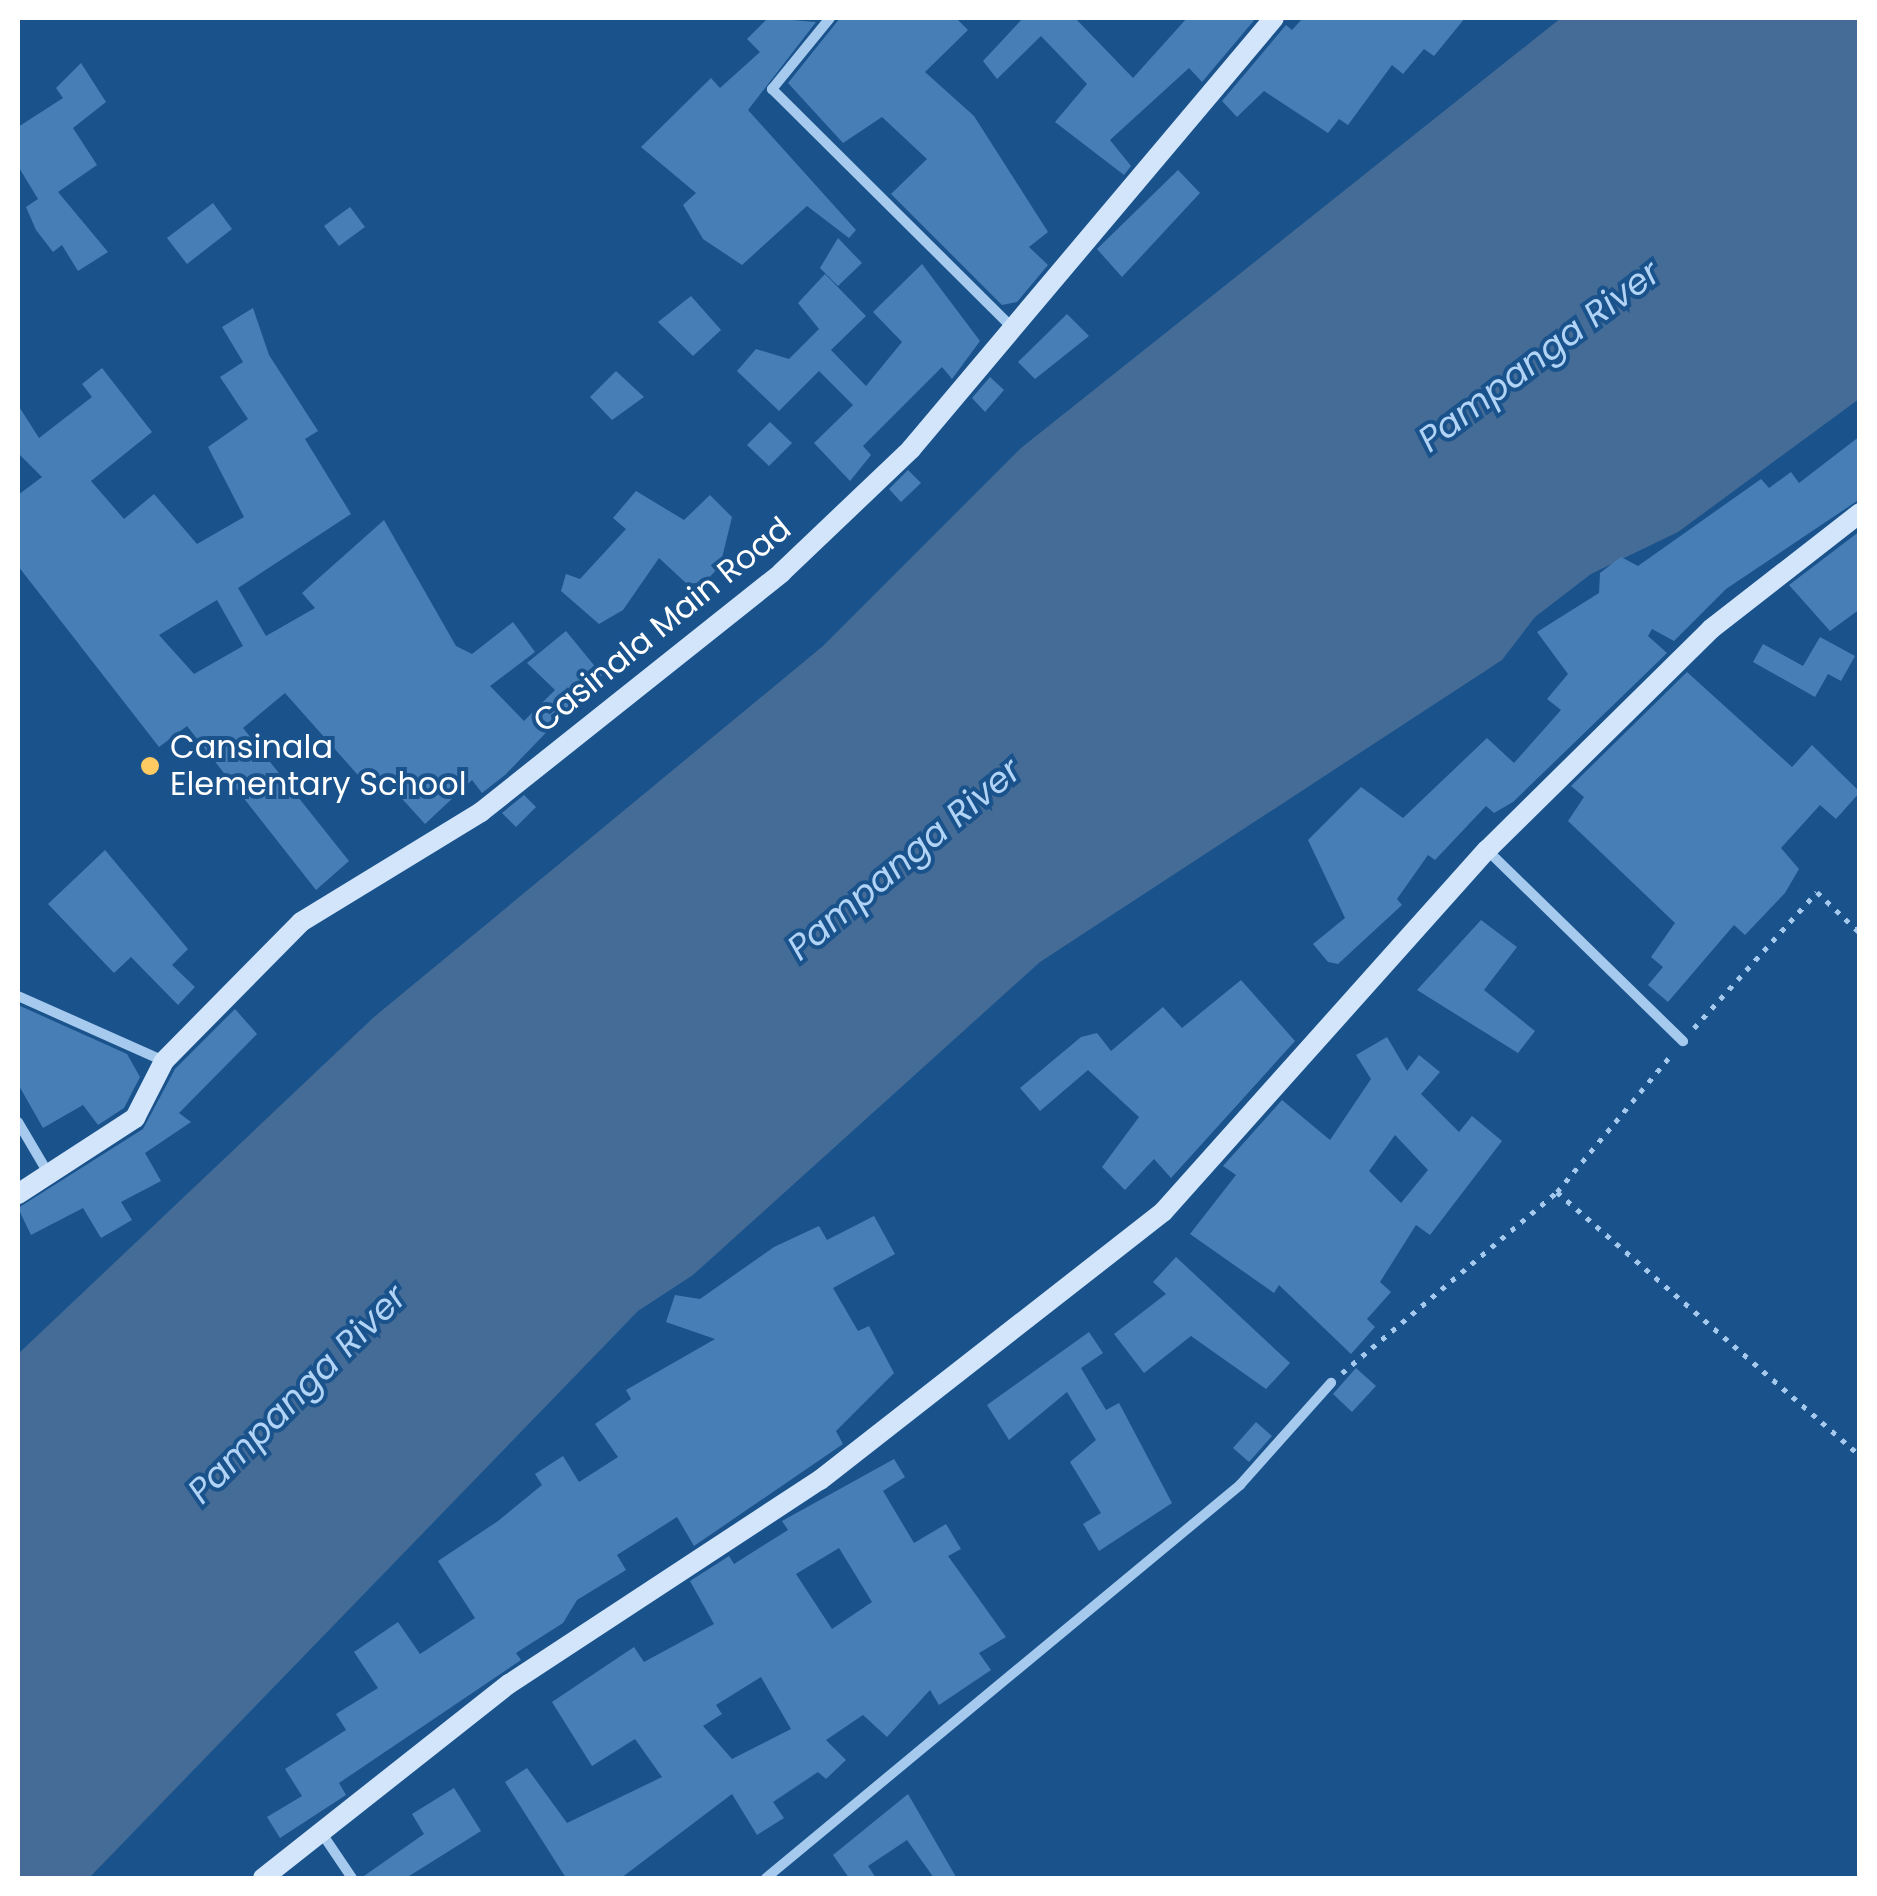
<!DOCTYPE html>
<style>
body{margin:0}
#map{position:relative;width:1877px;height:1896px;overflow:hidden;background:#1a528c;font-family:Poppins,sans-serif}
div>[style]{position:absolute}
.water>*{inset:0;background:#446c96}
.building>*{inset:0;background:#477eb6}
.path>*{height:5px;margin-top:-2.5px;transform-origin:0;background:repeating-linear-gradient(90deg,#a5caee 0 5px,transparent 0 13px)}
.street>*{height:10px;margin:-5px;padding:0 5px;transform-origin:5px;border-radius:5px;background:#a5caee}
.secondary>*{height:20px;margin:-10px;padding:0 10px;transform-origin:10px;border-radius:10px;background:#d2e5fa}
.dots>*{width:28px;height:28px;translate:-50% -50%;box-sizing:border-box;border:5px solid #1a528c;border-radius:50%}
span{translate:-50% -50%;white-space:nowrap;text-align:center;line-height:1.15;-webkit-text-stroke:8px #1a528c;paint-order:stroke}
.street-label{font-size:32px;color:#fff}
.poi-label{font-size:32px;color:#fff}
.left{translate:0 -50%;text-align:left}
.water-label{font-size:35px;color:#b1d3f5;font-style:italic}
.frame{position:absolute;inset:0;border:20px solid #fff;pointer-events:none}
</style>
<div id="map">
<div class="water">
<i style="clip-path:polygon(1561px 18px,1859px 18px,1859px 399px,1678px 532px,1591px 574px,1535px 617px,1502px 660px,1040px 962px,693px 1275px,638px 1311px,89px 1878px,18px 1878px,18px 1354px,374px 1017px,823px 646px,1021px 448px)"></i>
</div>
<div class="building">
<i style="clip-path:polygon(768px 18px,816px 22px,748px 110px,856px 230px,849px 238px,807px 206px,742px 265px,703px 239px,683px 205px,696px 193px,641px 147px,711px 78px,720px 88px,760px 52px,747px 39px)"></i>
<i style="clip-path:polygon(840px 18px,956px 18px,968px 30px,925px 72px,974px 116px,1048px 232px,1029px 247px,1048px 265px,1017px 302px,1002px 305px,891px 194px,927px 159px,882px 117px,843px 143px,788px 83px)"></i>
<i style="clip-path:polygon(1023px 18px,1075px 18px,1133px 78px,1187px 18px,1256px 18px,1202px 82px,1189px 68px,1110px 140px,1131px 166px,1124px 175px,1055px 122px,1087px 84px,1041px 36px,997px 79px,983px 61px)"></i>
<i style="clip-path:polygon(1303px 18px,1465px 18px,1434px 56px,1424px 49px,1403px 74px,1392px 65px,1348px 125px,1339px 119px,1328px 133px,1264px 91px,1237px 117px,1222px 101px,1286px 25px,1292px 30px)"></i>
<i style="clip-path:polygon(81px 63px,106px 102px,73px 128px,97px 165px,58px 192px,108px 252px,78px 271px,62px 245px,53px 252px,36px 230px,26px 207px,38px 199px,18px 166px,18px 127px,63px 98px,56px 88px)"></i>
<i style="clip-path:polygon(1178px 170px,1200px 193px,1122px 277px,1097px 249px)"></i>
<i style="clip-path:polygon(213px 203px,232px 229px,187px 264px,167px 238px)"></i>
<i style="clip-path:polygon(350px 207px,365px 227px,339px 246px,324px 226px)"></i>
<i style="clip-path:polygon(838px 238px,862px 263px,838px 286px,820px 268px)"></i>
<i style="clip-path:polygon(922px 264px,980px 341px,952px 379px,942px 367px,863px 446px,871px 455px,850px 481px,814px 443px,853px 405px,819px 371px,779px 411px,737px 371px,756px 349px,789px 359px,819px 329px,798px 303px,825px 274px,866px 316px,831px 350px,866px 386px,902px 342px,873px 312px)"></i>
<i style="clip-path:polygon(691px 296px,721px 330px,693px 356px,658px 322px)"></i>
<i style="clip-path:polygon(evenodd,253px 308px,269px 355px,318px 431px,305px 439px,351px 514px,238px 588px,266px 636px,315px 608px,302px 593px,384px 520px,456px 646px,472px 654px,513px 622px,535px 652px,490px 686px,524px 721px,555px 690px,527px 663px,566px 631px,602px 675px,505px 775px,482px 793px,472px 780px,425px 824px,385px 780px,373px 792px,285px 693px,243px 728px,349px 861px,316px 890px,187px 726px,159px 747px,18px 566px,18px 495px,42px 477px,18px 453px,18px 405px,39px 438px,92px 397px,82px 384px,102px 368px,152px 432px,91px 481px,124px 519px,154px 494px,197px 544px,244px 517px,208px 447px,248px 419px,220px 377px,243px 362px,222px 327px,253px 308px,217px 600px,243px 646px,194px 674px,159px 635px,217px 600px)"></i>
<i style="clip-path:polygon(1067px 314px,1089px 336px,1035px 379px,1018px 362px)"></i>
<i style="clip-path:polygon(616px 371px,644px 397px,612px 420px,590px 397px)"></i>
<i style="clip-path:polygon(990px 377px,1004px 390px,985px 412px,972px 398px)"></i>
<i style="clip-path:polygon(770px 422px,792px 443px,769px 466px,747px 445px)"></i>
<i style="clip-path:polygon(1860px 436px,1860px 499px,1726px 589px,1674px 641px,1652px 629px,1648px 636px,1667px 653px,1513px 802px,1494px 813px,1486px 806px,1435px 860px,1428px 855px,1397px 899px,1402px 905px,1338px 964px,1328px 962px,1313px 944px,1345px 918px,1308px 840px,1361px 787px,1403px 818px,1487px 738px,1514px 763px,1561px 710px,1547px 699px,1568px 674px,1537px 632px,1599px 593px,1600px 573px,1621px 557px,1638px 566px,1761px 479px,1769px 488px,1791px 472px,1799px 483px)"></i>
<i style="clip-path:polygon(908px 470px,921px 483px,901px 502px,889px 489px)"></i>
<i style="clip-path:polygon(636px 491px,684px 520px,710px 495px,732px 517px,720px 566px,705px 582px,687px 584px,659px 558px,623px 610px,599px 624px,561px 591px,566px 574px,580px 579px,626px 529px,613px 518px)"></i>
<i style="clip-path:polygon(1860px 531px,1860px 609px,1830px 631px,1789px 585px)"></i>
<i style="clip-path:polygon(1820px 637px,1855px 656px,1841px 681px,1828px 674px,1815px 697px,1753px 662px,1763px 644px,1803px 666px)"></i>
<i style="clip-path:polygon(1687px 672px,1792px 767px,1812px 745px,1860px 792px,1836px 819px,1820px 805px,1781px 848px,1799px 869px,1785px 893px,1745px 935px,1734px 925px,1668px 1002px,1648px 985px,1663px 967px,1651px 957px,1675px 923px,1568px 821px,1584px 797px,1571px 786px)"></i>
<i style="clip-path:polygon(524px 795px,536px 807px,516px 827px,502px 813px)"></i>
<i style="clip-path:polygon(105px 850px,188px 949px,172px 965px,195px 987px,178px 1005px,131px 957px,114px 973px,48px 904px)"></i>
<i style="clip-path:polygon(1481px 920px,1517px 947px,1484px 990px,1535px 1031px,1518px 1053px,1417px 990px)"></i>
<i style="clip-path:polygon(1241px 980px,1295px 1041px,1171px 1178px,1154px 1159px,1125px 1190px,1102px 1167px,1139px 1117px,1088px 1070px,1040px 1111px,1020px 1088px,1081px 1037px,1097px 1033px,1111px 1051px,1163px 1007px,1182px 1028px)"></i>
<i style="clip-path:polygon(18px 1005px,127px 1054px,140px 1077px,124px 1108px,98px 1125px,83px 1105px,43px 1128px,18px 1084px)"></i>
<i style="clip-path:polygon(235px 1009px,257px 1034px,179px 1113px,191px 1122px,145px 1153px,161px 1181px,121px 1202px,132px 1220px,101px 1238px,83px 1208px,31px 1235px,18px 1208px,143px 1129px,175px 1069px)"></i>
<i style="clip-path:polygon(evenodd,1387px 1037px,1407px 1071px,1419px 1055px,1440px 1072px,1421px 1094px,1459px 1132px,1472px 1116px,1502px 1141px,1430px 1235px,1416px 1225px,1380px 1282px,1391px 1292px,1367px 1319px,1375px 1327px,1351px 1354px,1279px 1285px,1274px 1293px,1190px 1234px,1236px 1175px,1223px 1166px,1282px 1100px,1330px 1140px,1371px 1079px,1356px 1055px,1387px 1037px,1395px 1135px,1428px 1170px,1401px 1203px,1369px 1171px,1395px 1135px)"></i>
<i style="clip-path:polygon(874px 1216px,895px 1254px,833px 1288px,858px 1331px,869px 1326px,894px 1373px,836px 1431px,843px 1444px,694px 1546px,677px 1517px,617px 1555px,626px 1570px,577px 1600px,563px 1623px,516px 1653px,521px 1660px,339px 1783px,346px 1795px,280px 1838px,267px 1817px,302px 1796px,285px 1769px,346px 1730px,336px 1714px,378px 1688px,354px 1652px,398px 1622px,420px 1654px,475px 1618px,438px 1561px,498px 1521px,542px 1485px,535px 1474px,563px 1456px,579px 1482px,618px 1457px,595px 1424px,631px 1399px,626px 1390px,715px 1339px,666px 1322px,675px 1295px,700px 1299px,774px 1247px,819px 1226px,827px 1240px)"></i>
<i style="clip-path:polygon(1176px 1257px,1290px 1363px,1266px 1389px,1191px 1336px,1144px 1373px,1114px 1334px,1166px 1294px,1153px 1282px)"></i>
<i style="clip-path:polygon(1089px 1332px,1103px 1353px,1081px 1368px,1106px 1410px,1119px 1403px,1172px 1503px,1099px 1551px,1083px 1524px,1101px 1513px,1070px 1462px,1096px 1440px,1067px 1392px,1009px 1440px,987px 1405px)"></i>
<i style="clip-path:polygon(1356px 1368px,1376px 1386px,1352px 1412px,1333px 1394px)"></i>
<i style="clip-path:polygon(1256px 1422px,1272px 1436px,1249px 1462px,1233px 1448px)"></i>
<i style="clip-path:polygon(evenodd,894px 1459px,905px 1477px,883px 1491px,914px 1543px,946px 1524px,961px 1549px,948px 1556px,1006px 1637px,979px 1653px,991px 1670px,939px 1705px,930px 1690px,887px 1737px,863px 1715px,826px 1740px,846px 1760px,826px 1779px,818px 1772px,773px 1802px,784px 1818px,757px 1835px,732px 1794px,621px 1878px,566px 1878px,505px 1782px,527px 1768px,567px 1823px,662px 1777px,635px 1739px,592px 1766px,552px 1702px,634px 1647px,644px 1662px,714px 1624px,690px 1581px,729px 1556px,734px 1564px,788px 1530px,782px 1521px,894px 1459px,839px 1548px,872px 1602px,832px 1629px,796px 1574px,839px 1548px,894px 1459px,761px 1677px,791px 1729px,732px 1759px,703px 1726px,722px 1714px,716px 1705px,761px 1677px)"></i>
<i style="clip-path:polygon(454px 1788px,481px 1831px,406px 1878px,361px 1878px,424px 1834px,412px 1814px)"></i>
<i style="clip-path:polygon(908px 1794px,956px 1877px,934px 1878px,907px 1840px,868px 1866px,876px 1878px,849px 1878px,833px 1855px)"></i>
</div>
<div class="path">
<i style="left:1694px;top:1028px;width:183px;rotate:-47.9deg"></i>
<i style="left:1817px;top:892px;width:59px;rotate:43.6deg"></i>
<i style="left:1557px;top:1192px;width:401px;rotate:41deg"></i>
<i style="left:1342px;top:1373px;width:281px;rotate:-40.1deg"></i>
<i style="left:1557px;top:1192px;width:178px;rotate:-50.2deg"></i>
</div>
<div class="street">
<i style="left:830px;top:18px;width:92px;rotate:129.2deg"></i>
<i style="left:772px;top:89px;width:334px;rotate:44.8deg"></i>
<i style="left:1487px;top:850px;width:274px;rotate:44.3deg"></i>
<i style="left:18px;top:996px;width:160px;rotate:24deg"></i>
<i style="left:18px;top:1122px;width:59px;rotate:59.5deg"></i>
<i style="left:325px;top:1838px;width:48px;rotate:56deg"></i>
<i style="left:766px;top:1878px;width:616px;rotate:-39.66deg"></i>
<i style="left:1240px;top:1485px;width:137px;rotate:-48.3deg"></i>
</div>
<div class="secondary">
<i style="left:18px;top:1194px;width:140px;rotate:-33deg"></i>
<i style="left:135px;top:1118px;width:64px;rotate:-63deg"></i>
<i style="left:164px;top:1061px;width:195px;rotate:-45.4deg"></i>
<i style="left:301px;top:922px;width:211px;rotate:-31.4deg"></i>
<i style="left:481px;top:812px;width:384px;rotate:-38.5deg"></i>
<i style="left:781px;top:573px;width:180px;rotate:-43.6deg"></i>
<i style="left:911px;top:449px;width:563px;rotate:-49.89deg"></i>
<i style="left:263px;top:1878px;width:313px;rotate:-38.3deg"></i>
<i style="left:509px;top:1684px;width:372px;rotate:-33.3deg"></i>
<i style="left:820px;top:1480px;width:435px;rotate:-38deg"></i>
<i style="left:1163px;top:1212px;width:486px;rotate:-48.2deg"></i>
<i style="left:1487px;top:850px;width:315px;rotate:-44.6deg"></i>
<i style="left:1711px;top:629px;width:189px;rotate:-37.9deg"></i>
</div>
<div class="dots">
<i style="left:150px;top:766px;background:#ffca62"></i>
</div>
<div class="street-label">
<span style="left:662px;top:625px;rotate:-39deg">Casinala Main Road</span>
</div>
<div class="poi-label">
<span class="left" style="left:170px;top:766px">Cansinala<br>Elementary School</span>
</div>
<div class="water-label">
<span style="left:1539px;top:356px;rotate:-37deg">Pampanga River</span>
<span style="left:904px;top:859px;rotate:-40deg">Pampanga River</span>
<span style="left:297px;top:1394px;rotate:-45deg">Pampanga River</span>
</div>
<div class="frame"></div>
</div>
